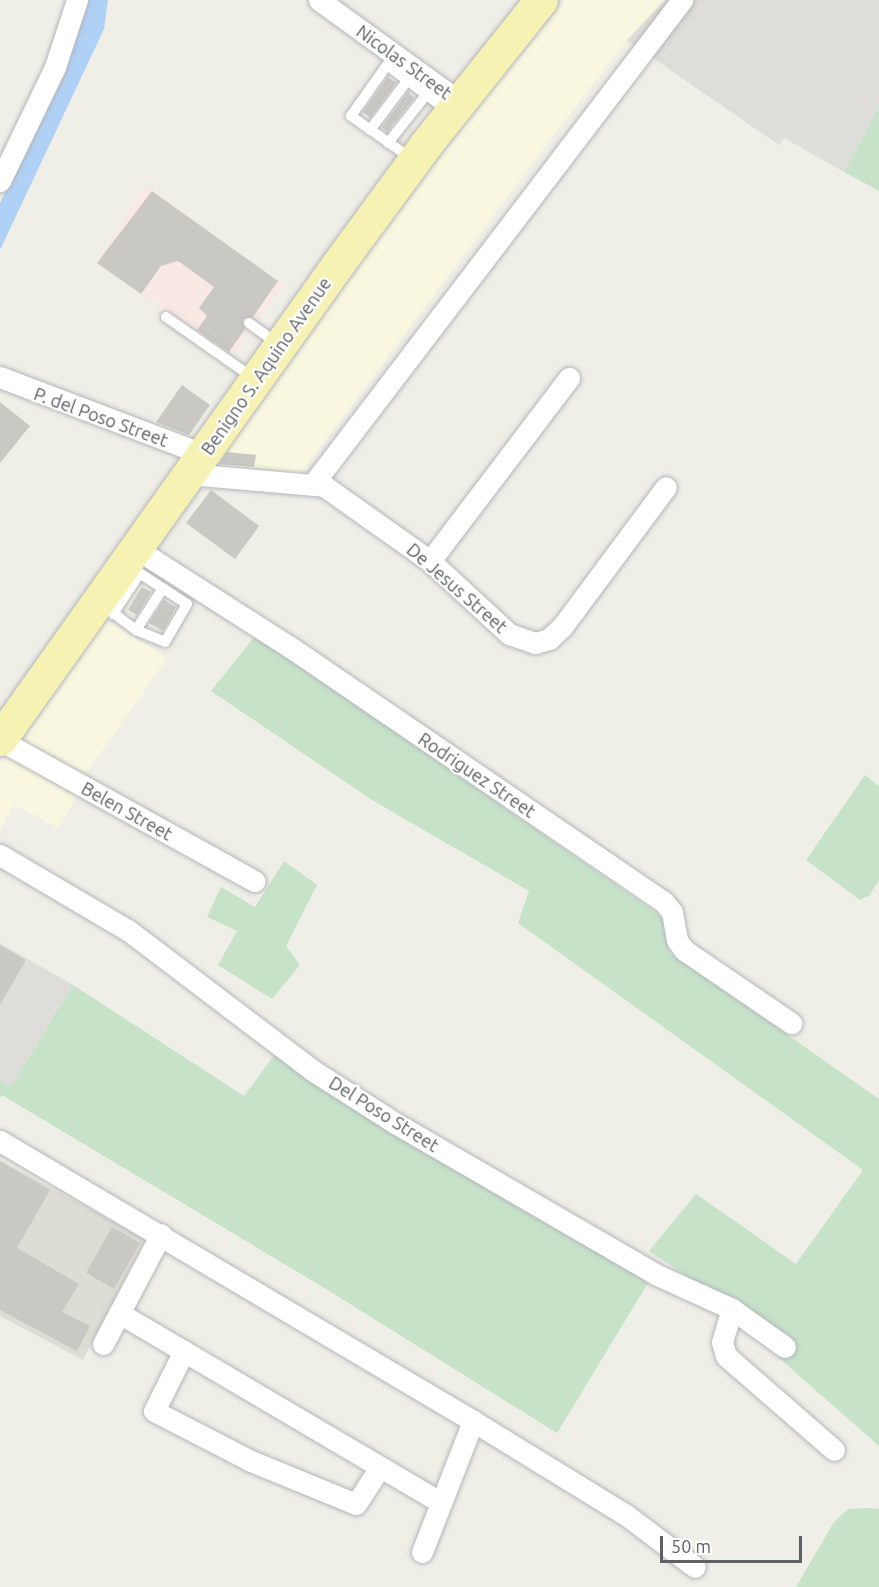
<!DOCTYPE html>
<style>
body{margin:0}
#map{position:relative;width:879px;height:1587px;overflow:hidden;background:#efeee7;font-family:Ubuntu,sans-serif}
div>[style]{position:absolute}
.commercial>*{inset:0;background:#faf7e0}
.industrial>*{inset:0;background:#deddd9}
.education>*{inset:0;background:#deddd5}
.medical>*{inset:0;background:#f9e9e5}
.green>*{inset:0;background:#c6e3c9}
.water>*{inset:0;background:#b0d1f6}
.building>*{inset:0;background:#cac8c3}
.roads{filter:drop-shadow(0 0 2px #b4b6ba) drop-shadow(0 0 2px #b4b6ba)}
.service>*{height:10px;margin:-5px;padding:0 5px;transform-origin:5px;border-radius:5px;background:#fff}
.minor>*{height:21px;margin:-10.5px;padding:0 10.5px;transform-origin:10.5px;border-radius:10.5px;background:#fff}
.primary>*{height:33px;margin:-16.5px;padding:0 16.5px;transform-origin:16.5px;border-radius:16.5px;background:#f6f2b4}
span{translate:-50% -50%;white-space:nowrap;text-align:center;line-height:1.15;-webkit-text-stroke:4.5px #fff;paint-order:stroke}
.street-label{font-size:18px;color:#5e6165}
.scale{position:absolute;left:660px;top:1536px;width:142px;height:27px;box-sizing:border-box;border:3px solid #5e6165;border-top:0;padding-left:8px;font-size:18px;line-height:21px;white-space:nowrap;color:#5e6165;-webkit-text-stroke:4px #fff;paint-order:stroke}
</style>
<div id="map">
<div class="commercial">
<i style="clip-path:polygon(565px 0,665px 0,627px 40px,545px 146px,297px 478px,203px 470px,430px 160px)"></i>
<i style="clip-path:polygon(103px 618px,167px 658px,82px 780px,15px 742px)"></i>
<i style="clip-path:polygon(10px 749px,80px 791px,58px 828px,14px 805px,0 830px,0 762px)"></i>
</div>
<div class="industrial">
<i style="clip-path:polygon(665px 0,879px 0,879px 107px,844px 172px,784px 138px,779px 145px,627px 40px)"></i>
<i style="clip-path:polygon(0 943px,73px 985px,11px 1088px,0 1081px)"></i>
</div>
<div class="education">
<i style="clip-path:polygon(0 1160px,145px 1239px,83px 1360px,0 1316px)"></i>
</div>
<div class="medical">
<i style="clip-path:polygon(144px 185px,283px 285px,232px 357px,97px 263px)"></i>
</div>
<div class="green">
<i style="clip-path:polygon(879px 107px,879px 191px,844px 172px)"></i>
<i style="clip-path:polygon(256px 635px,665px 919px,669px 952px,879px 1099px,879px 1446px,779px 1358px,787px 1343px,649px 1251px,696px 1194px,796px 1264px,863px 1170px,518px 923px,529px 891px,372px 800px,211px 691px)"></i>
<i style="clip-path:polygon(865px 775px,879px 786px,879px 880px,869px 896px,860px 900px,806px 860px)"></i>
<i style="clip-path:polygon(284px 861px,317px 885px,286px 946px,300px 965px,272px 999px,218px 965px,237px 931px,207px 917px,221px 887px,255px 907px)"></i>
<i style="clip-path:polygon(73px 985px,244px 1096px,276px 1053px,651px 1278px,557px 1433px,326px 1289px,2px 1095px,0 1098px,0 1081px,11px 1087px)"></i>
<i style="clip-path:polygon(867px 1508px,879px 1509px,879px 1587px,796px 1587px,834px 1522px,848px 1509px)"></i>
</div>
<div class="water">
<i style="clip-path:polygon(88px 0,108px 0,104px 29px,0 250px,0 203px,70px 57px)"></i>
</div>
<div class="building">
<i style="clip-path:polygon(388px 77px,396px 83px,370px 118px,363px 112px)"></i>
<i style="clip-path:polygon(408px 92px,414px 98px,387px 132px,382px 127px)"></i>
<i style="clip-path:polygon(152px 191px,278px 281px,253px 317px,243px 319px,245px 329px,229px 352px,197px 330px,207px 316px,199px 308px,214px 287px,178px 261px,161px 266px,141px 294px,97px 263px)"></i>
<i style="clip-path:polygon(182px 385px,210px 405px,189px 435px,156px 422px)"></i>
<i style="clip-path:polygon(0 402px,30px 426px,0 463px)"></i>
<i style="clip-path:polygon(227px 452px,256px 455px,254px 467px,219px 464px)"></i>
<i style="clip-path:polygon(211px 490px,259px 526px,235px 559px,186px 523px)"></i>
<i style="clip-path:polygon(142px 587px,151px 592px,137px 615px,128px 610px)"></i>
<i style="clip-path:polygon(164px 600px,176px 607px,163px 631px,149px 623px)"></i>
<i style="clip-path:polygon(0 945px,26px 960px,0 1005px)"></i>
<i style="clip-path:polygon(0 1161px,50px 1190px,17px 1248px,79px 1284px,62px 1312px,90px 1326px,77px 1351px,0 1310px)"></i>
<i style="clip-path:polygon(112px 1227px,140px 1243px,114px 1289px,86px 1273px)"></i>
</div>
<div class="roads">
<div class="service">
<i style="left:370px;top:130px;width:61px;rotate:-52.9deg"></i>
<i style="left:388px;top:143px;width:61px;rotate:-51.6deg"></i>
<i style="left:412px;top:159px;width:75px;rotate:-144.8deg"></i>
<i style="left:351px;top:116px;width:62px;rotate:-54.8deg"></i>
<i style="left:387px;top:65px;width:76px;rotate:37deg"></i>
<i style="left:166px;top:317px;width:105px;rotate:34.9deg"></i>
<i style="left:249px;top:323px;width:36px;rotate:36deg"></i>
<i style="left:100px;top:603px;width:45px;rotate:36.9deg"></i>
<i style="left:136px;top:630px;width:31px;rotate:22deg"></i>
<i style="left:165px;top:642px;width:44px;rotate:-59.9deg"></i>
<i style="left:187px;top:604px;width:72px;rotate:-147deg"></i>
<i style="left:113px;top:614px;width:49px;rotate:-56.6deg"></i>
<i style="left:136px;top:630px;width:50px;rotate:-57.3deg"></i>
</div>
<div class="minor">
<i style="left:319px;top:0;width:174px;rotate:35.9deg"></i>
<i style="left:0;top:181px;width:127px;rotate:-64.2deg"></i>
<i style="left:55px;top:67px;width:71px;rotate:-71.8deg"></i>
<i style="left:0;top:377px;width:217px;rotate:20.8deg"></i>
<i style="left:188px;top:474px;width:137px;rotate:5deg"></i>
<i style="left:324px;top:486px;width:130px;rotate:35.3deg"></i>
<i style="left:430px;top:561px;width:108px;rotate:42.7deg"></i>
<i style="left:509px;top:634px;width:28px;rotate:19deg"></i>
<i style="left:535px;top:643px;width:15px;rotate:-16deg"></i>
<i style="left:549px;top:639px;width:18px;rotate:-43deg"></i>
<i style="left:562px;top:627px;width:174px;rotate:-53.4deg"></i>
<i style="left:313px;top:484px;width:609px;rotate:-52.68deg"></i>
<i style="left:135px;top:548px;width:184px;rotate:32.6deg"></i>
<i style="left:290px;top:647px;width:451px;rotate:34.3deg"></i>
<i style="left:663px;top:901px;width:14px;rotate:51deg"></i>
<i style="left:672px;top:912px;width:28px;rotate:80deg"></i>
<i style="left:677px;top:940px;width:12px;rotate:55deg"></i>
<i style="left:684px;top:950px;width:130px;rotate:34.3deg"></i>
<i style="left:430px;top:561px;width:230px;rotate:-52.8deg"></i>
<i style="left:0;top:740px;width:291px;rotate:29deg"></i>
<i style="left:0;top:855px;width:150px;rotate:30.5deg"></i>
<i style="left:129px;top:931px;width:230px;rotate:37.2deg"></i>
<i style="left:312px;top:1070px;width:98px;rotate:32.6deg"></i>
<i style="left:395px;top:1123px;width:301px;rotate:30.1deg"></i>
<i style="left:655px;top:1274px;width:85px;rotate:24.4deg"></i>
<i style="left:732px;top:1309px;width:65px;rotate:35.6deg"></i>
<i style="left:0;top:1141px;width:550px;rotate:30.62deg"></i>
<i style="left:473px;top:1421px;width:180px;rotate:31.6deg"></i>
<i style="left:626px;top:1515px;width:86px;rotate:37deg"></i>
<i style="left:732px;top:1309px;width:34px;rotate:107deg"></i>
<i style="left:722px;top:1342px;width:15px;rotate:74deg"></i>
<i style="left:726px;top:1356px;width:143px;rotate:41deg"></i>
<i style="left:119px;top:1313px;width:374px;rotate:30.5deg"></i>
<i style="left:103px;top:1344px;width:124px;rotate:-62.2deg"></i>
<i style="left:184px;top:1351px;width:67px;rotate:116.6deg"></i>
<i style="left:154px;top:1411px;width:109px;rotate:27.3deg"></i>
<i style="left:251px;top:1461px;width:113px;rotate:22.3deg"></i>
<i style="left:356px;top:1504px;width:44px;rotate:-57deg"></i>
<i style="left:422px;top:1552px;width:141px;rotate:-68.7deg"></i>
</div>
<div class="primary">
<i style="left:0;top:739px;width:583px;rotate:-54.57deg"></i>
<i style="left:338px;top:264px;width:149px;rotate:-53.7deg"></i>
<i style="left:426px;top:144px;width:184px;rotate:-51.4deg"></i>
</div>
</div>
<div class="street-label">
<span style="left:404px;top:62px;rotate:36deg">Nicolas Street</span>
<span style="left:266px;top:366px;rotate:-55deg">Benigno S. Aquino Avenue</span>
<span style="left:101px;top:417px;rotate:20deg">P. del Poso Street</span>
<span style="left:457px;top:588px;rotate:41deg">De Jesus Street</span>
<span style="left:477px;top:775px;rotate:34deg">Rodriguez Street</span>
<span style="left:127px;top:811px;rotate:29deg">Belen Street</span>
<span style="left:384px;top:1114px;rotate:32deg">Del Poso Street</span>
</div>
<div class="scale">50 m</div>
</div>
